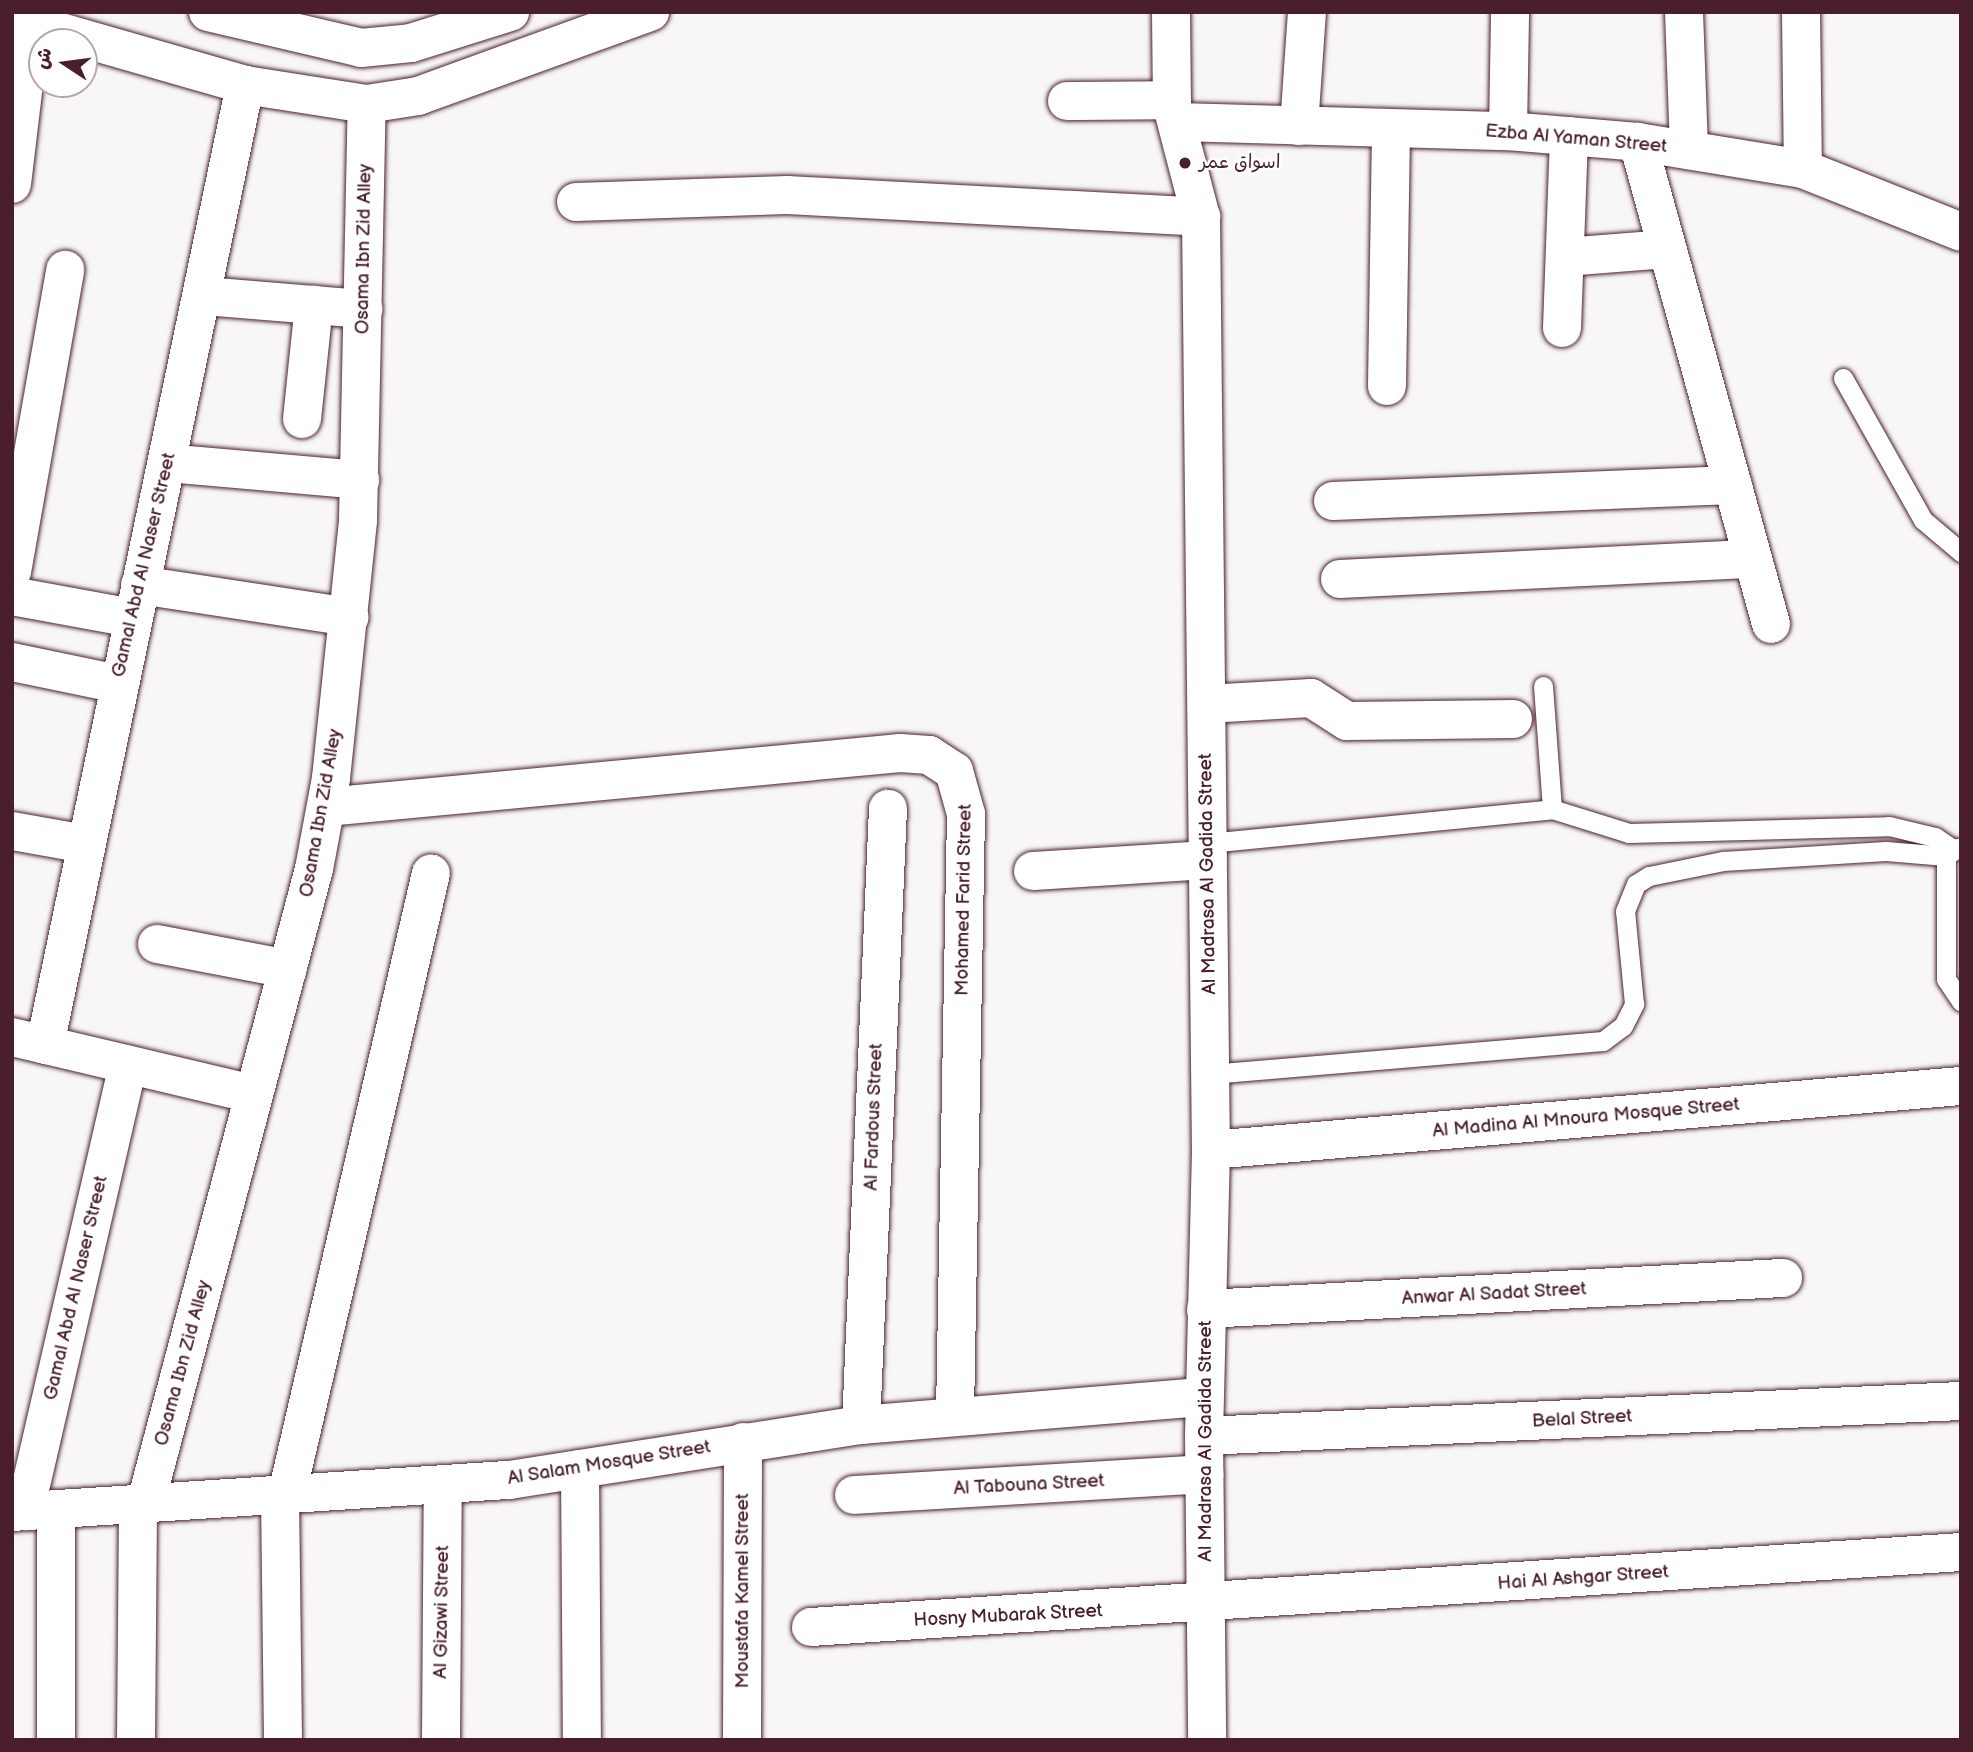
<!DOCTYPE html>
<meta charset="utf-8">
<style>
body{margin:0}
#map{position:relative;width:1973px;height:1752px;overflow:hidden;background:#f8f6f7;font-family:"Balsamiq Sans","Playpen Sans Arabic",sans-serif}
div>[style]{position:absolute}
.roads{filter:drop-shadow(0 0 2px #4a1f2b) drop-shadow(0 0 2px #4a1f2b)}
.lane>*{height:19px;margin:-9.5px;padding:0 9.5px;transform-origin:9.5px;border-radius:9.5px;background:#fff}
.street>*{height:38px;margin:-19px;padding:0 19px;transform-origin:19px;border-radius:19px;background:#fff}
.secondary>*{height:38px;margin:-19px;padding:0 19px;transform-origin:19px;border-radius:19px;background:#fff}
.dots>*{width:19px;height:19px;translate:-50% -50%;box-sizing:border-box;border:4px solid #fff;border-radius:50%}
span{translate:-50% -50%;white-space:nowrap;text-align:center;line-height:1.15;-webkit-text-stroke:5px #fff;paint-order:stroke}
.street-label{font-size:19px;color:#4a1f2b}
.poi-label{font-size:19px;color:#4a1f2b}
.left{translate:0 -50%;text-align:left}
.frame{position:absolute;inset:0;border:14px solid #4a1f2b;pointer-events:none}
.north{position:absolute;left:28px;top:28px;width:70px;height:70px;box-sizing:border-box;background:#fff;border:2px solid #b7a5aa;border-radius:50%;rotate:283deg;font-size:19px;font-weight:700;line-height:28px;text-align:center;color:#4a1f2b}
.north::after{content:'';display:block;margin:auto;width:24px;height:32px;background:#4a1f2b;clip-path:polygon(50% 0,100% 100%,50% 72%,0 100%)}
</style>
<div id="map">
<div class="roads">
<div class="lane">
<i style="left:1843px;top:378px;width:163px;rotate:60.6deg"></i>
<i style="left:1923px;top:520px;width:50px;rotate:40.1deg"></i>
<i style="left:1543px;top:686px;width:123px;rotate:85.8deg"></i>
<i style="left:1208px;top:843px;width:346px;rotate:-5.6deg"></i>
<i style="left:1552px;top:809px;width:81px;rotate:17.3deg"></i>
<i style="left:1629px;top:833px;width:260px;rotate:-1.5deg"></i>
<i style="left:1889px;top:826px;width:47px;rotate:13.4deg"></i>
<i style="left:1935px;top:837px;width:22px;rotate:34deg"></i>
<i style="left:1957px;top:848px;width:14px;rotate:144deg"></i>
<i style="left:1946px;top:856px;width:123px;rotate:90deg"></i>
<i style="left:1946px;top:979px;width:27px;rotate:56deg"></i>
<i style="left:1210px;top:1074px;width:394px;rotate:-4.8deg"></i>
<i style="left:1603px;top:1041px;width:25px;rotate:-37deg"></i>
<i style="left:1623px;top:1026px;width:25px;rotate:-63deg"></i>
<i style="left:1634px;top:1004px;width:93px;rotate:-95.5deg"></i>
<i style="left:1625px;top:911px;width:29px;rotate:-68deg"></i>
<i style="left:1636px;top:884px;width:15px;rotate:-32deg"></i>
<i style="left:1649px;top:876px;width:76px;rotate:-11.5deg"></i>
<i style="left:1723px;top:861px;width:163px;rotate:-3.5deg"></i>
<i style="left:1886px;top:851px;width:60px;rotate:4.8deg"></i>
</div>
<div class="street">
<i style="left:1684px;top:12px;width:138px;rotate:87.9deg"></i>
<i style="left:1801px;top:12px;width:157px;rotate:89.3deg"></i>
<i style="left:1067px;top:101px;width:105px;rotate:-0.5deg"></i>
<i style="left:1178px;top:122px;width:330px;rotate:1.6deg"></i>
<i style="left:1508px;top:131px;width:130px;rotate:4.8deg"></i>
<i style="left:1638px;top:142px;width:167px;rotate:9.3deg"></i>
<i style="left:1803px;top:169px;width:170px;rotate:21.7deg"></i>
<i style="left:1299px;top:126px;width:114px;rotate:-86deg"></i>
<i style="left:1508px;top:131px;width:119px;rotate:-89deg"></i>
<i style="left:1638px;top:142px;width:500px;rotate:74.57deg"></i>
<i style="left:12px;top:184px;width:161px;rotate:-83.2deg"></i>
<i style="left:576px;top:202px;width:211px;rotate:-1.9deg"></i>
<i style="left:787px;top:195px;width:415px;rotate:3deg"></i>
<i style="left:1565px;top:257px;width:102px;rotate:-4.5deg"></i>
<i style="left:205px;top:296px;width:159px;rotate:4.7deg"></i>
<i style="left:1562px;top:328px;width:192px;rotate:-87.9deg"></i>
<i style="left:1387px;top:386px;width:257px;rotate:-89.1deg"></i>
<i style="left:302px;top:419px;width:115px;rotate:-84deg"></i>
<i style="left:167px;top:463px;width:194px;rotate:5deg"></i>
<i style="left:1333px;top:501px;width:400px;rotate:-2.3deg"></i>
<i style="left:12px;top:572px;width:307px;rotate:-80deg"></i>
<i style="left:1340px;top:579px;width:413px;rotate:-2.8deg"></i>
<i style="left:140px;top:585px;width:212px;rotate:8.7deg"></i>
<i style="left:12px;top:596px;width:122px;rotate:10.4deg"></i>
<i style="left:12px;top:662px;width:108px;rotate:11.7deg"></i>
<i style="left:1207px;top:704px;width:104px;rotate:-3.3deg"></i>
<i style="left:1311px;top:698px;width:43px;rotate:32.6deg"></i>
<i style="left:1347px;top:721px;width:166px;rotate:-0.7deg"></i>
<i style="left:326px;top:807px;width:577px;rotate:-5.37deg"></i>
<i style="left:900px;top:753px;width:29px;rotate:4deg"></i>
<i style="left:929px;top:755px;width:30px;rotate:33deg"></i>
<i style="left:954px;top:771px;width:45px;rotate:74.4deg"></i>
<i style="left:966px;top:814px;width:601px;rotate:91.05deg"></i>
<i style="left:12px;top:831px;width:74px;rotate:10.1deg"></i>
<i style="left:1033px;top:871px;width:175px;rotate:-3.6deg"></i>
<i style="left:157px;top:944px;width:133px;rotate:10.8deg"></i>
<i style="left:12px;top:1037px;width:248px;rotate:13.3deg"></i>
<i style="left:45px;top:1045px;width:981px;rotate:-78.23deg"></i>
<i style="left:1211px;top:1150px;width:753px;rotate:-4.88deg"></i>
<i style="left:1206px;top:1309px;width:578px;rotate:-3.08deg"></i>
<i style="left:861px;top:1425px;width:617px;rotate:-87.49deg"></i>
<i style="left:1204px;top:1436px;width:758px;rotate:-2.65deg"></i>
<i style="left:580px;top:1469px;width:271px;rotate:89.6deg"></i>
<i style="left:287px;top:1494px;width:637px;rotate:-76.94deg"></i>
<i style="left:280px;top:1495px;width:245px;rotate:89.3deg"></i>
<i style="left:854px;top:1495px;width:351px;rotate:-3.4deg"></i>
<i style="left:146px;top:1502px;width:655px;rotate:-75.14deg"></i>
<i style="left:314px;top:869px;width:93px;rotate:-79.4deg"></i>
<i style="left:331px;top:778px;width:259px;rotate:-84deg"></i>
<i style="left:358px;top:520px;width:416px;rotate:-88.8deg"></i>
<i style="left:56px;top:1509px;width:231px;rotate:90deg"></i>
<i style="left:25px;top:1511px;width:458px;rotate:-77deg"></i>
<i style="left:12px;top:1512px;width:498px;rotate:-3.7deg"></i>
<i style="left:509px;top:1480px;width:356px;rotate:-8.9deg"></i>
<i style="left:861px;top:1425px;width:344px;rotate:-4.7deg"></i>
<i style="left:811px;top:1627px;width:1152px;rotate:-3.73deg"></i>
<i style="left:136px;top:1740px;width:237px;rotate:-89.5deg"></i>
<i style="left:441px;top:1740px;width:256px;rotate:-89.6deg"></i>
<i style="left:742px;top:1740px;width:298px;rotate:-89.8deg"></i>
</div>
<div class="secondary">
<i style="left:208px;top:12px;width:157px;rotate:13.2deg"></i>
<i style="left:361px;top:48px;width:50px;rotate:-5.7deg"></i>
<i style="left:411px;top:43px;width:104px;rotate:-17.4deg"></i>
<i style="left:1171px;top:12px;width:94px;rotate:89.4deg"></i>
<i style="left:1172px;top:106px;width:115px;rotate:75.4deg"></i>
<i style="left:1201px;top:217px;width:933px;rotate:89.39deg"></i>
<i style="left:1211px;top:1150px;width:286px;rotate:91.4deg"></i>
<i style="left:1204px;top:1436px;width:304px;rotate:89.4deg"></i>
<i style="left:12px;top:18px;width:242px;rotate:16deg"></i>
<i style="left:245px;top:85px;width:123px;rotate:8.9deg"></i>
<i style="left:367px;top:104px;width:52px;rotate:-8.9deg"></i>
<i style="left:418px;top:96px;width:247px;rotate:-19.9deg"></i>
</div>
</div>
<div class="dots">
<i style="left:1185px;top:163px;background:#4a1f2b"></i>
</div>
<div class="street-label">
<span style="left:1576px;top:139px;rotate:5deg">Ezba Al Yaman Street</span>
<span style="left:364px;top:249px;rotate:-89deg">Osama Ibn Zid Alley</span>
<span style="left:144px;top:565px;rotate:-77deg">Gamal Abd Al Naser Street</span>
<span style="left:321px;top:813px;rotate:-80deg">Osama Ibn Zid Alley</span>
<span style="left:1208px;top:874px;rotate:-91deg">Al Madrasa Al Gadida Street</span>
<span style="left:964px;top:900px;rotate:-89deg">Mohamed Farid Street</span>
<span style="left:874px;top:1117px;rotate:-88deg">Al Fardous Street</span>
<span style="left:1586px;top:1118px;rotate:-5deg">Al Madina Al Mnoura Mosque Street</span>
<span style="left:76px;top:1288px;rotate:-77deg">Gamal Abd Al Naser Street</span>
<span style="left:1494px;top:1294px;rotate:-3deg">Anwar Al Sadat Street</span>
<span style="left:183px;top:1363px;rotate:-75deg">Osama Ibn Zid Alley</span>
<span style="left:1582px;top:1419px;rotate:-3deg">Belal Street</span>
<span style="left:1206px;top:1441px;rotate:-90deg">Al Madrasa Al Gadida Street</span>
<span style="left:609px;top:1463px;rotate:-9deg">Al Salam Mosque Street</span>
<span style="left:1029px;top:1485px;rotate:-3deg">Al Tabouna Street</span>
<span style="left:1583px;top:1578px;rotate:-4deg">Hai Al Ashgar Street</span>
<span style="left:743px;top:1591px;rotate:-90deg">Moustafa Kamel Street</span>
<span style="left:442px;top:1612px;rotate:-89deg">Al Gizawi Street</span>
<span style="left:1008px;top:1616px;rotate:-3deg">Hosny Mubarak Street</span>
</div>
<div class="poi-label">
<span class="left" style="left:1199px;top:163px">اسواق عمر</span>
</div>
<div class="frame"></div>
<div class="north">ش</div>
</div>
